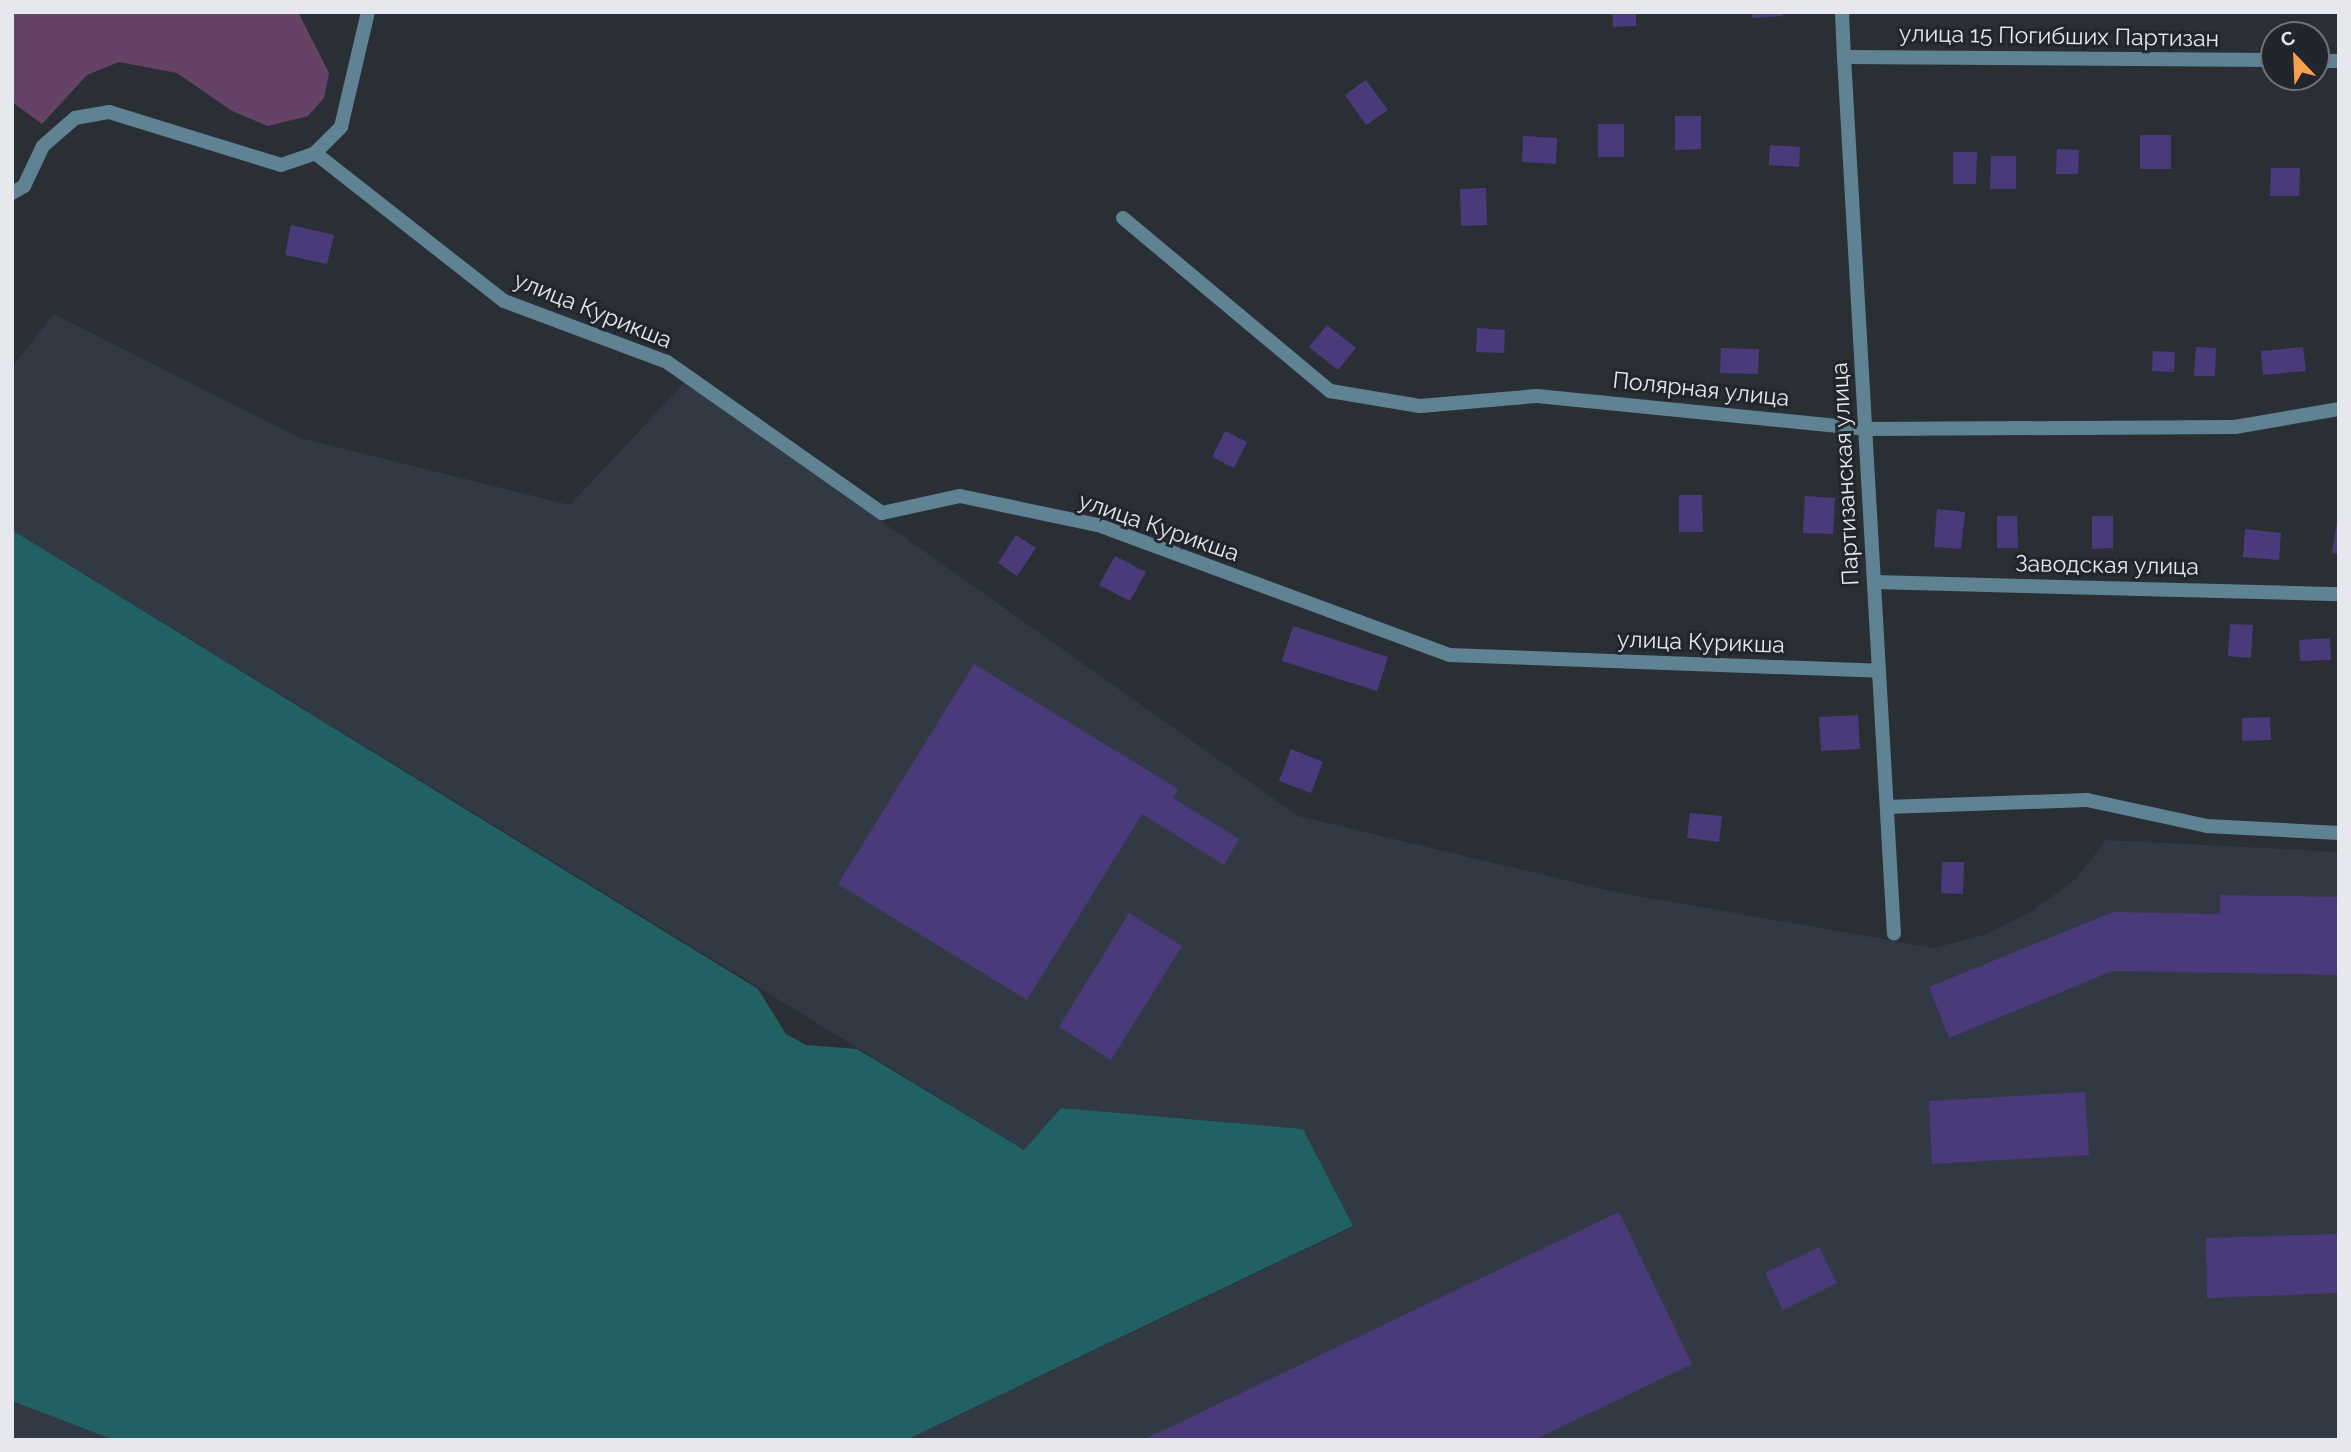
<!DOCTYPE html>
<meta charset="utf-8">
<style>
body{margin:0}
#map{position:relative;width:2351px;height:1452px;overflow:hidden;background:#2a2f36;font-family:Raleway,sans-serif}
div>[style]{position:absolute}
.built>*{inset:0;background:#313945}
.green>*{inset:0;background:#644366}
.water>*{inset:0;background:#226163}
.building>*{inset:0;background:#4b3a7a}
.minor>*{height:14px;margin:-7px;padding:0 7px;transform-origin:7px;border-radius:7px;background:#608394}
.tertiary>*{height:14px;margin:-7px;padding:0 7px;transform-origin:7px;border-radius:7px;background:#608394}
span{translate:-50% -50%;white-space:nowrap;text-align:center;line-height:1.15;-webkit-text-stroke:6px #21252c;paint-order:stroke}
.street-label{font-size:23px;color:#e6e8ed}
.frame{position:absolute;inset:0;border:14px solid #e6e8ed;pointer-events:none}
.north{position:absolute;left:2260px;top:21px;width:70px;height:70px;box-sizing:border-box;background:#21252c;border:2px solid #707379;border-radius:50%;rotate:337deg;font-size:19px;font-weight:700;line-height:28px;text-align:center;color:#e6e8ed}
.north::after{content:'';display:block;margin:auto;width:24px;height:32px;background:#fa9f4e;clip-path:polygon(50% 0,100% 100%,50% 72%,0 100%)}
</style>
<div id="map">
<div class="built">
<i style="clip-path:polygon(54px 314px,300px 438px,570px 505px,685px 382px,1298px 816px,1615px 892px,1934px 948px,1984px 935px,2032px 911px,2076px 879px,2106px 840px,2339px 852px,2339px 1440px,906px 1440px,1353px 1227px,1303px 1129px,1061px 1108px,1024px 1150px,12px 530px,12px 367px)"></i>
<i style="clip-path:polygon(12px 1401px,114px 1440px,12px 1440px)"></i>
</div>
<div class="green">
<i style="clip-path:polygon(12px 12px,298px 12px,329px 73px,324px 98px,308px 116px,268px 126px,232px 111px,177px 73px,119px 62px,87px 75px,42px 124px,12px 102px)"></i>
</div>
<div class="water">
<i style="clip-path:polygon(12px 530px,758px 989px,786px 1034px,806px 1045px,857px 1049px,1024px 1150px,1061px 1108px,1303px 1129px,1353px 1226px,906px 1440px,114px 1440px,12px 1401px)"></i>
</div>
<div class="building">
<i style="clip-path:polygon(1612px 12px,1636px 12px,1636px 26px,1613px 27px)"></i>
<i style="clip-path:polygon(1752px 12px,1783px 12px,1783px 16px,1752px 18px)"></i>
<i style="clip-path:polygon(1366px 80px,1388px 110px,1366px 125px,1345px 95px)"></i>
<i style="clip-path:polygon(1675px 116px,1701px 116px,1701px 149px,1675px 150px)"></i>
<i style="clip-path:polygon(1598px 124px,1624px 124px,1624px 157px,1598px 157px)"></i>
<i style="clip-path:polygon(2140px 135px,2171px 135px,2171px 169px,2140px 169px)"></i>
<i style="clip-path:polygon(1523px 136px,1557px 138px,1556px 164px,1522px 162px)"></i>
<i style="clip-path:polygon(1770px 145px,1800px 147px,1799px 167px,1769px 165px)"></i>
<i style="clip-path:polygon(2057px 149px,2079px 150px,2078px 174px,2056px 174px)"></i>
<i style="clip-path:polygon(1953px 152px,1977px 152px,1976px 184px,1953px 184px)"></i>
<i style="clip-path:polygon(1991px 156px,2016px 156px,2016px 189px,1990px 189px)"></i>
<i style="clip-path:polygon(2271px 168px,2300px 168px,2299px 196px,2270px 196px)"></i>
<i style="clip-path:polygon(1486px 188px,1487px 225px,1461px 226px,1460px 189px)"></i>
<i style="clip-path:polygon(291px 225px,334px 235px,327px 264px,285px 255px)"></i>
<i style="clip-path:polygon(1327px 325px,1356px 348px,1338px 370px,1309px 347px)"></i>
<i style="clip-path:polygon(1477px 328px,1505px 330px,1504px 353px,1476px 352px)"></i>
<i style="clip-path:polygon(2196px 347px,2216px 348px,2215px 376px,2194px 376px)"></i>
<i style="clip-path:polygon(2303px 347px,2306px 371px,2263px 375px,2261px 351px)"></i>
<i style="clip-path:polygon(1721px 348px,1759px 349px,1758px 374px,1720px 373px)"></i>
<i style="clip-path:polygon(2153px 351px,2175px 352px,2174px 372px,2152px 371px)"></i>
<i style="clip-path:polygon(1225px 431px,1247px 442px,1234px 468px,1212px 457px)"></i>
<i style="clip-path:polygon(1679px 495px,1702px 495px,1703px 532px,1679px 532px)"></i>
<i style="clip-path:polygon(1805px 496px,1835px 498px,1833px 534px,1803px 533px)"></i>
<i style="clip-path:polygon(1937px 509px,1965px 512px,1961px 549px,1934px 547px)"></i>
<i style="clip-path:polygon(1997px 516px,2017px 516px,2018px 548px,1997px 548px)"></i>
<i style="clip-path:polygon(2092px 516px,2113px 516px,2113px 548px,2092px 549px)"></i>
<i style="clip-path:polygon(2337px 522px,2339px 523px,2339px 554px,2332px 553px)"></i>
<i style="clip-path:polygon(2245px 529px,2281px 533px,2279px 560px,2243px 557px)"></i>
<i style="clip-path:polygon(1016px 535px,1036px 548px,1017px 576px,998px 563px)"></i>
<i style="clip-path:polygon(1115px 556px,1146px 572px,1130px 601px,1099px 585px)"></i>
<i style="clip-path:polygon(2230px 624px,2253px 625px,2251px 658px,2228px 656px)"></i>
<i style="clip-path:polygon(1293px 626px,1388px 657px,1377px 691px,1282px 661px)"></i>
<i style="clip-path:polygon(2330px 638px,2331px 660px,2300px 661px,2299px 640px)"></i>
<i style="clip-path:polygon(974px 664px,1178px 789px,1173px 798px,1239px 839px,1224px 865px,1142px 814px,1027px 1000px,838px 884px)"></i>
<i style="clip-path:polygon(1858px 715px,1860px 749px,1821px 751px,1819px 717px)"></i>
<i style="clip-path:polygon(2270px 717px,2271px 740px,2242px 741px,2242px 718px)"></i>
<i style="clip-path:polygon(1291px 749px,1323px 762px,1311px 793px,1279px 781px)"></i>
<i style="clip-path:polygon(1690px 813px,1722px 816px,1719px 842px,1687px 838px)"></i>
<i style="clip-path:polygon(1942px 862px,1964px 862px,1963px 894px,1941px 893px)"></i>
<i style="clip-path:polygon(2220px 895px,2339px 897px,2339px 975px,2112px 971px,1949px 1038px,1929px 987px,2113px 912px,2220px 914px)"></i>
<i style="clip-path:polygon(1129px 913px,1182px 946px,1111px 1060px,1059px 1027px)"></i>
<i style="clip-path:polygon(2085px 1092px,2089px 1155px,1932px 1164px,1929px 1101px)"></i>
<i style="clip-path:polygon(1619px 1212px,1692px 1364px,1534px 1440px,1143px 1440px)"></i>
<i style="clip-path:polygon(2339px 1234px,2339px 1293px,2207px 1298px,2206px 1238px)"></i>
<i style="clip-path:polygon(1819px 1247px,1837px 1283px,1783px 1310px,1765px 1273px)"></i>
</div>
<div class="minor">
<i style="left:1844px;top:57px;width:878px;rotate:86.74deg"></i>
<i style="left:315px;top:153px;width:240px;rotate:38.1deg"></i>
<i style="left:504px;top:301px;width:174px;rotate:20.5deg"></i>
<i style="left:667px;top:362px;width:263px;rotate:35.1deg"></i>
<i style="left:882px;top:513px;width:80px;rotate:-12.3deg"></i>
<i style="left:960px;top:496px;width:141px;rotate:11.9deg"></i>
<i style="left:1098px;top:525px;width:374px;rotate:20.3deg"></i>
<i style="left:1449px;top:655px;width:430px;rotate:2.1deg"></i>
<i style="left:12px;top:193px;width:14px;rotate:-30deg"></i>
<i style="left:24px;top:186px;width:44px;rotate:-64.6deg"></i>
<i style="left:43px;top:146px;width:43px;rotate:-41.2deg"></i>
<i style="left:75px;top:118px;width:35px;rotate:-10deg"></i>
<i style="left:109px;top:112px;width:180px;rotate:17.1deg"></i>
<i style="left:281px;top:165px;width:36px;rotate:-19deg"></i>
<i style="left:315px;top:153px;width:37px;rotate:-45deg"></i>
<i style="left:341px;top:127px;width:118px;rotate:-76.8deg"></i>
<i style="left:1123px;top:218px;width:270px;rotate:39.9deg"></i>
<i style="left:1330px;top:391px;width:91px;rotate:9.5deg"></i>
<i style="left:1420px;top:406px;width:117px;rotate:-4.9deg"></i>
<i style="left:1537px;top:396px;width:330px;rotate:5.7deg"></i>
<i style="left:1865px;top:429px;width:370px;rotate:-0.3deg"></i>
<i style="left:2235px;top:427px;width:106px;rotate:-9.8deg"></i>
<i style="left:1874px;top:582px;width:465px;rotate:1.5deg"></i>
<i style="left:1887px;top:807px;width:200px;rotate:-2deg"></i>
<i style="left:2087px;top:800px;width:123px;rotate:12.2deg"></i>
<i style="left:2207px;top:826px;width:132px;rotate:3deg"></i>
</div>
<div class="tertiary">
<i style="left:1842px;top:12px;width:45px;rotate:87.5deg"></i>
<i style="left:1844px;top:57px;width:430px;rotate:0.4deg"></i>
<i style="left:2316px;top:61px;width:23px"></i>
</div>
<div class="street-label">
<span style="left:2059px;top:36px;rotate:1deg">улица 15 Погибших Партизан</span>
<span style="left:593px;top:310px;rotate:22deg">улица Курикша</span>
<span style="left:1701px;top:389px;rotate:6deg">Полярная улица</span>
<span style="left:1845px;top:474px;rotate:-93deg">Партизанская улица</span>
<span style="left:1159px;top:527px;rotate:19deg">улица Курикша</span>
<span style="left:2107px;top:565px;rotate:1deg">Заводская улица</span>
<span style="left:1701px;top:642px;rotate:2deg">улица Курикша</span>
</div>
<div class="frame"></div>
<div class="north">С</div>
</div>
